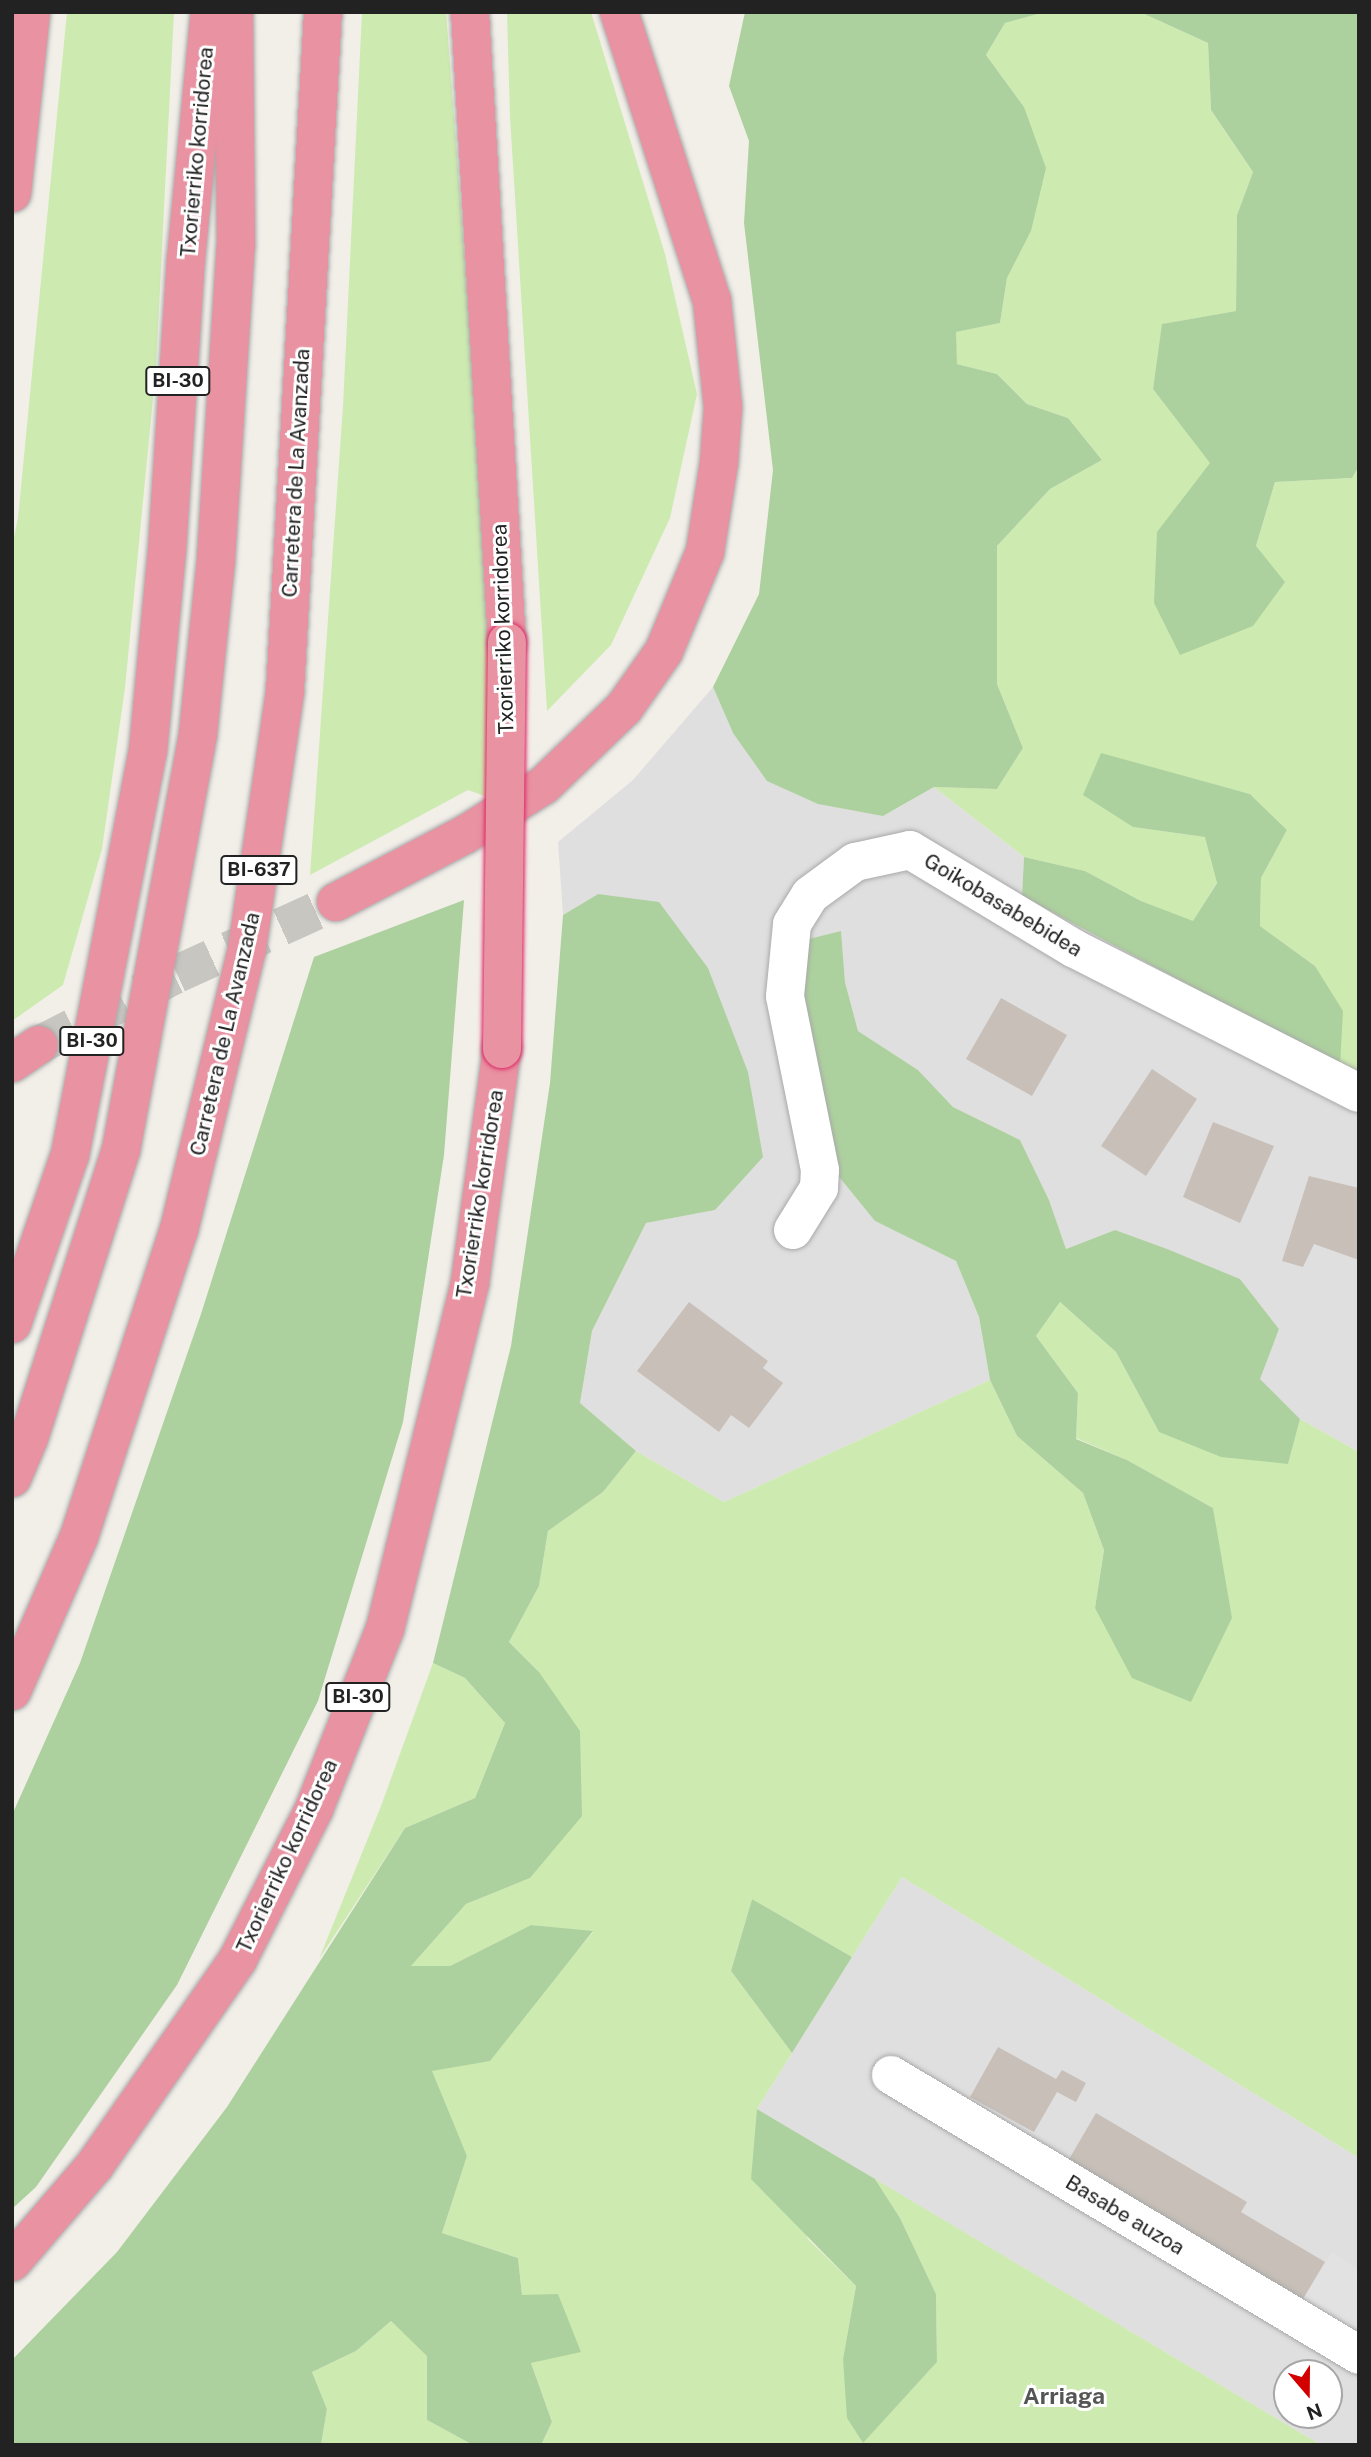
<!DOCTYPE html>
<style>
body{margin:0}
#map{position:relative;width:1371px;height:2457px;overflow:hidden;background:#f2efe9;font-family:"Public Sans",sans-serif}
div>[style]{position:absolute}
.residential>*{inset:0;background:#e0dfdf}
.grass>*{inset:0;background:#cdebb0}
.forest>*{inset:0;background:#add19e}
.parking>*{inset:0;background:#e2e2e2}
.building>*{inset:0;background:#c7bfb8}
.highway-tunnel>*{height:38px;margin-top:-19px;transform-origin:0;background:repeating-linear-gradient(90deg,#c8c6c1 0 38px,transparent 0 57px)}
.roads{filter:drop-shadow(0 0 2px #a9a9a9) drop-shadow(0 0 2px #a9a9a9)}
.minor>*{height:38px;margin:-19px;padding:0 19px;transform-origin:19px;border-radius:19px;background:#fff}
.highway>*{height:38px;margin:-19px;padding:0 19px;transform-origin:19px;border-radius:19px;background:#e892a2}
.bridges{filter:drop-shadow(0 0 2px #dc2a67) drop-shadow(0 0 2px #dc2a67)}
.highway-bridge>*{height:38px;margin:-19px;padding:0 19px;transform-origin:19px;border-radius:19px;background:#e892a2}
span{translate:-50% -50%;white-space:nowrap;text-align:center;line-height:1.15;-webkit-text-stroke:6px #fff;paint-order:stroke}
.shield-label span{padding:2px 5px;background:#fff;border:2px solid;border-radius:5px;-webkit-text-stroke-width:0}
.shield-label{font-size:19px;color:#222;font-weight:700}
.street-label{font-size:21px;color:#222}
.neighbourhood-label{font-size:23px;color:#555;font-weight:700}
.frame{position:absolute;inset:0;border:14px solid #222;pointer-events:none}
.north{position:absolute;left:1273px;top:2359px;width:70px;height:70px;box-sizing:border-box;background:#fff;border:2px solid #a7a7a7;border-radius:50%;rotate:160deg;font-size:19px;font-weight:700;line-height:28px;text-align:center;color:#222}
.north::after{content:'';display:block;margin:auto;width:24px;height:32px;background:#d40000;clip-path:polygon(50% 0,100% 100%,50% 72%,0 100%)}
</style>
<div id="map">
<div class="residential">
<i style="clip-path:polygon(713px 687px,733px 733px,883px 816px,934px 787px,1024px 857px,1022px 896px,1359px 1075px,1359px 1452px,1300px 1419px,1259px 1379px,1279px 1329px,1240px 1279px,1115px 1230px,1066px 1249px,1049px 1200px,1020px 1140px,953px 1107px,918px 1070px,858px 1031px,845px 982px,841px 932px,801px 941px,875px 1221px,956px 1261px,979px 1317px,990px 1380px,724px 1502px,636px 1451px,580px 1403px,592px 1331px,646px 1223px,715px 1210px,598px 894px,563px 915px,558px 842px,633px 780px)"></i>
<i style="clip-path:polygon(evenodd,902px 1877px,1359px 2158px,1359px 2445px,1321px 2445px,757px 2109px,902px 1877px,1287px 2373px,1329px 2373px,1329px 2415px,1287px 2415px,1287px 2373px)"></i>
</div>
<div class="grass">
<i style="clip-path:polygon(67px 12px,174px 12px,156px 367px,125px 688px,102px 849px,63px 985px,12px 1021px,12px 546px,18px 518px)"></i>
<i style="clip-path:polygon(362px 12px,446px 12px,506px 804px,468px 790px,310px 875px,343px 406px)"></i>
<i style="clip-path:polygon(507px 12px,591px 12px,665px 254px,697px 394px,670px 518px,611px 645px,547px 711px,510px 117px)"></i>
<i style="clip-path:polygon(1045px 12px,1140px 12px,1208px 43px,1211px 110px,1253px 172px,1237px 215px,1236px 311px,1163px 324px,1153px 389px,1211px 463px,1157px 533px,1256px 546px,1275px 482px,1352px 478px,1359px 466px,1359px 1075px,1340px 1066px,1315px 966px,1260px 926px,1261px 878px,1287px 830px,1250px 794px,1101px 754px,1133px 827px,1206px 837px,1217px 882px,1193px 922px,1141px 901px,1085px 871px,1024px 857px,934px 787px,997px 789px,1023px 748px,997px 684px,997px 546px,1050px 489px,1102px 460px,1068px 418px,1027px 404px,997px 374px,957px 364px,955px 332px,1000px 323px,1007px 278px,1031px 231px,1024px 107px,986px 55px,1005px 23px)"></i>
<i style="clip-path:polygon(1060px 1302px,1116px 1352px,1159px 1432px,1288px 1463px,1300px 1419px,1359px 1452px,1359px 2158px,902px 1877px,852px 1957px,752px 1899px,731px 1971px,792px 2053px,757px 2109px,808px 2239px,856px 2286px,843px 2359px,862px 2443px,937px 2362px,936px 2294px,900px 2218px,875px 2179px,1321px 2445px,541px 2445px,552px 2422px,531px 2363px,581px 2351px,522px 2295px,518px 2258px,442px 2233px,467px 2156px,431px 2071px,540px 1996px,593px 1932px,531px 1925px,450px 1966px,410px 1967px,466px 1904px,530px 1878px,539px 1672px,509px 1642px,539px 1586px,548px 1531px,603px 1492px,636px 1451px,724px 1502px,990px 1380px,1017px 1436px,1083px 1493px,1104px 1550px,1095px 1608px,1220px 1560px,1213px 1508px,1127px 1460px,1076px 1438px,1078px 1393px,1036px 1336px)"></i>
<i style="clip-path:polygon(433px 1663px,465px 1678px,505px 1723px,475px 1798px,405px 1828px,319px 1959px,381px 1806px)"></i>
<i style="clip-path:polygon(391px 2321px,427px 2355px,427px 2420px,473px 2445px,321px 2445px,327px 2409px,312px 2372px,356px 2351px)"></i>
</div>
<div class="forest">
<i style="clip-path:polygon(745px 12px,1045px 12px,1005px 23px,986px 55px,1024px 107px,1046px 168px,1031px 231px,1007px 278px,1000px 323px,956px 332px,957px 364px,997px 374px,1027px 404px,1068px 418px,1102px 460px,1050px 489px,997px 546px,997px 684px,1023px 748px,997px 789px,934px 787px,883px 816px,818px 804px,767px 781px,733px 733px,713px 687px,759px 594px,773px 470px,744px 223px,749px 141px,729px 86px)"></i>
<i style="clip-path:polygon(1140px 12px,1359px 12px,1359px 466px,1352px 478px,1275px 482px,1256px 546px,1285px 582px,1253px 626px,1180px 655px,1154px 603px,1157px 532px,1210px 463px,1153px 389px,1162px 324px,1236px 311px,1237px 215px,1253px 172px,1211px 110px,1208px 43px)"></i>
<i style="clip-path:polygon(1101px 753px,1250px 794px,1287px 830px,1261px 878px,1260px 926px,1315px 966px,1343px 1011px,1340px 1066px,1022px 896px,1024px 857px,1085px 871px,1141px 901px,1193px 921px,1217px 883px,1205px 837px,1133px 827px,1083px 795px)"></i>
<i style="clip-path:polygon(598px 894px,659px 902px,708px 968px,748px 1072px,763px 1157px,715px 1210px,646px 1223px,592px 1331px,580px 1403px,636px 1451px,603px 1492px,548px 1531px,539px 1586px,509px 1642px,539px 1672px,580px 1731px,582px 1816px,530px 1878px,466px 1904px,411px 1966px,450px 1966px,531px 1925px,593px 1931px,490px 2061px,432px 2071px,467px 2156px,442px 2233px,518px 2258px,522px 2295px,558px 2294px,581px 2352px,531px 2363px,552px 2422px,541px 2445px,473px 2445px,427px 2420px,427px 2356px,391px 2321px,356px 2351px,312px 2372px,327px 2409px,321px 2445px,12px 2445px,12px 2360px,117px 2252px,227px 2107px,405px 1828px,475px 1798px,505px 1723px,465px 1678px,433px 1663px,511px 1346px,550px 1083px,563px 915px)"></i>
<i style="clip-path:polygon(464px 900px,444px 1155px,403px 1422px,318px 1701px,177px 1985px,36px 2187px,12px 2209px,12px 1815px,80px 1663px,201px 1314px,314px 957px)"></i>
<i style="clip-path:polygon(841px 931px,845px 982px,858px 1031px,918px 1070px,953px 1107px,1020px 1140px,1049px 1200px,1066px 1249px,1115px 1230px,1167px 1249px,1240px 1279px,1279px 1329px,1260px 1379px,1300px 1419px,1288px 1464px,1221px 1457px,1159px 1432px,1116px 1352px,1060px 1302px,1036px 1336px,1078px 1393px,1076px 1439px,1127px 1460px,1213px 1508px,1232px 1618px,1191px 1702px,1132px 1678px,1095px 1608px,1104px 1550px,1083px 1493px,1017px 1436px,990px 1380px,979px 1317px,956px 1261px,875px 1221px,836px 1173px,794px 1025px,801px 941px)"></i>
<i style="clip-path:polygon(752px 1899px,852px 1957px,792px 2053px,731px 1971px)"></i>
<i style="clip-path:polygon(757px 2109px,875px 2179px,900px 2218px,936px 2294px,937px 2362px,863px 2443px,847px 2418px,843px 2359px,856px 2286px,751px 2179px)"></i>
</div>
<div class="parking">
<i style="clip-path:polygon(1332px 2252px,1359px 2270px,1359px 2347px,1303px 2299px)"></i>
</div>
<div class="building">
<i style="clip-path:polygon(1001px 998px,1067px 1035px,1032px 1096px,966px 1059px)"></i>
<i style="clip-path:polygon(1152px 1069px,1197px 1099px,1146px 1176px,1101px 1146px)"></i>
<i style="clip-path:polygon(1213px 1122px,1274px 1146px,1240px 1223px,1183px 1197px)"></i>
<i style="clip-path:polygon(1309px 1176px,1359px 1188px,1359px 1260px,1314px 1244px,1303px 1267px,1282px 1261px)"></i>
<i style="clip-path:polygon(689px 1302px,768px 1361px,763px 1368px,783px 1383px,749px 1428px,731px 1415px,719px 1432px,637px 1371px)"></i>
<i style="clip-path:polygon(998px 2047px,1056px 2079px,1062px 2070px,1086px 2083px,1076px 2102px,1057px 2092px,1034px 2132px,970px 2097px)"></i>
<i style="clip-path:polygon(1096px 2113px,1247px 2202px,1241px 2212px,1325px 2262px,1303px 2299px,1068px 2161px)"></i>
</div>
<div class="highway-tunnel">
<i style="left:39px;top:1045px;width:155px;rotate:-27.2deg"></i>
<i style="left:177px;top:974px;width:175px;rotate:-24.4deg"></i>
</div>
<div class="roads">
<div class="minor">
<i style="left:793px;top:1230px;width:49px;rotate:-58.2deg"></i>
<i style="left:819px;top:1188px;width:18px;rotate:-87deg"></i>
<i style="left:820px;top:1170px;width:177px;rotate:-101.4deg"></i>
<i style="left:785px;top:996px;width:72px;rotate:-84.4deg"></i>
<i style="left:792px;top:924px;width:34px;rotate:-58deg"></i>
<i style="left:810px;top:895px;width:56px;rotate:-36.3deg"></i>
<i style="left:855px;top:862px;width:56px;rotate:-12.3deg"></i>
<i style="left:910px;top:850px;width:192px;rotate:31deg"></i>
<i style="left:1075px;top:949px;width:318px;rotate:26.9deg"></i>
<i style="left:891px;top:2075px;width:545px;rotate:30.89deg"></i>
</div>
<div class="highway">
<i style="left:470px;top:12px;width:631px;rotate:86.64deg"></i>
<i style="left:12px;top:193px;width:182px;rotate:-84deg"></i>
<i style="left:336px;top:902px;width:147px;rotate:-27.6deg"></i>
<i style="left:466px;top:834px;width:92px;rotate:-32.1deg"></i>
<i style="left:544px;top:785px;width:111px;rotate:-43.9deg"></i>
<i style="left:624px;top:708px;width:70px;rotate:-54.9deg"></i>
<i style="left:664px;top:651px;width:107px;rotate:-67.5deg"></i>
<i style="left:705px;top:552px;width:90px;rotate:-81.1deg"></i>
<i style="left:719px;top:463px;width:56px;rotate:-85.9deg"></i>
<i style="left:723px;top:407px;width:107px;rotate:-95.9deg"></i>
<i style="left:712px;top:301px;width:304px;rotate:-107.8deg"></i>
<i style="left:12px;top:1063px;width:32px;rotate:-34deg"></i>
<i style="left:12px;top:1324px;width:179px;rotate:-71.1deg"></i>
<i style="left:70px;top:1155px;width:411px;rotate:-79.1deg"></i>
<i style="left:148px;top:751px;width:201px;rotate:-84.6deg"></i>
<i style="left:167px;top:551px;width:293px;rotate:-86.3deg"></i>
<i style="left:186px;top:259px;width:248px;rotate:-84.5deg"></i>
<i style="left:12px;top:1478px;width:43px;rotate:-67deg"></i>
<i style="left:29px;top:1438px;width:302px;rotate:-72.3deg"></i>
<i style="left:121px;top:1150px;width:423px;rotate:-79.5deg"></i>
<i style="left:198px;top:734px;width:176px;rotate:-84.1deg"></i>
<i style="left:216px;top:559px;width:315px;rotate:-86.4deg"></i>
<i style="left:236px;top:245px;width:233px;rotate:-90.5deg"></i>
<i style="left:12px;top:1691px;width:168px;rotate:-66.5deg"></i>
<i style="left:79px;top:1537px;width:323px;rotate:-72deg"></i>
<i style="left:179px;top:1230px;width:289px;rotate:-76.4deg"></i>
<i style="left:247px;top:949px;width:261px;rotate:-81.6deg"></i>
<i style="left:285px;top:691px;width:680px;rotate:-86.8deg"></i>
<i style="left:12px;top:2262px;width:128px;rotate:-49.4deg"></i>
<i style="left:95px;top:2165px;width:251px;rotate:-55.2deg"></i>
<i style="left:238px;top:1959px;width:168px;rotate:-63.1deg"></i>
<i style="left:314px;top:1809px;width:193px;rotate:-68.5deg"></i>
<i style="left:385px;top:1629px;width:357px;rotate:-76.2deg"></i>
<i style="left:470px;top:1282px;width:235px;rotate:-82.2deg"></i>
</div>
</div>
<div class="bridges">
<div class="highway-bridge">
<i style="left:502px;top:1049px;width:407px;rotate:-89.3deg"></i>
</div>
</div>
<div class="shield-label">
<span style="left:178px;top:381px">BI-30</span>
<span style="left:259px;top:870px">BI-637</span>
<span style="left:92px;top:1041px">BI-30</span>
<span style="left:358px;top:1697px">BI-30</span>
</div>
<div class="street-label">
<span style="left:197px;top:152px;rotate:-85deg">Txorierriko korridorea</span>
<span style="left:296px;top:473px;rotate:-87deg">Carretera de La Avanzada</span>
<span style="left:503px;top:629px;rotate:-92deg">Txorierriko korridorea</span>
<span style="left:1003px;top:905px;rotate:31deg">Goikobasabebidea</span>
<span style="left:225px;top:1034px;rotate:-77deg">Carretera de La Avanzada</span>
<span style="left:480px;top:1194px;rotate:-81deg">Txorierriko korridorea</span>
<span style="left:287px;top:1856px;rotate:-65deg">Txorierriko korridorea</span>
<span style="left:1125px;top:2215px;rotate:31deg">Basabe auzoa</span>
</div>
<div class="neighbourhood-label">
<span style="left:1064px;top:2396px">Arriaga</span>
</div>
<div class="frame"></div>
<div class="north">N</div>
</div>
